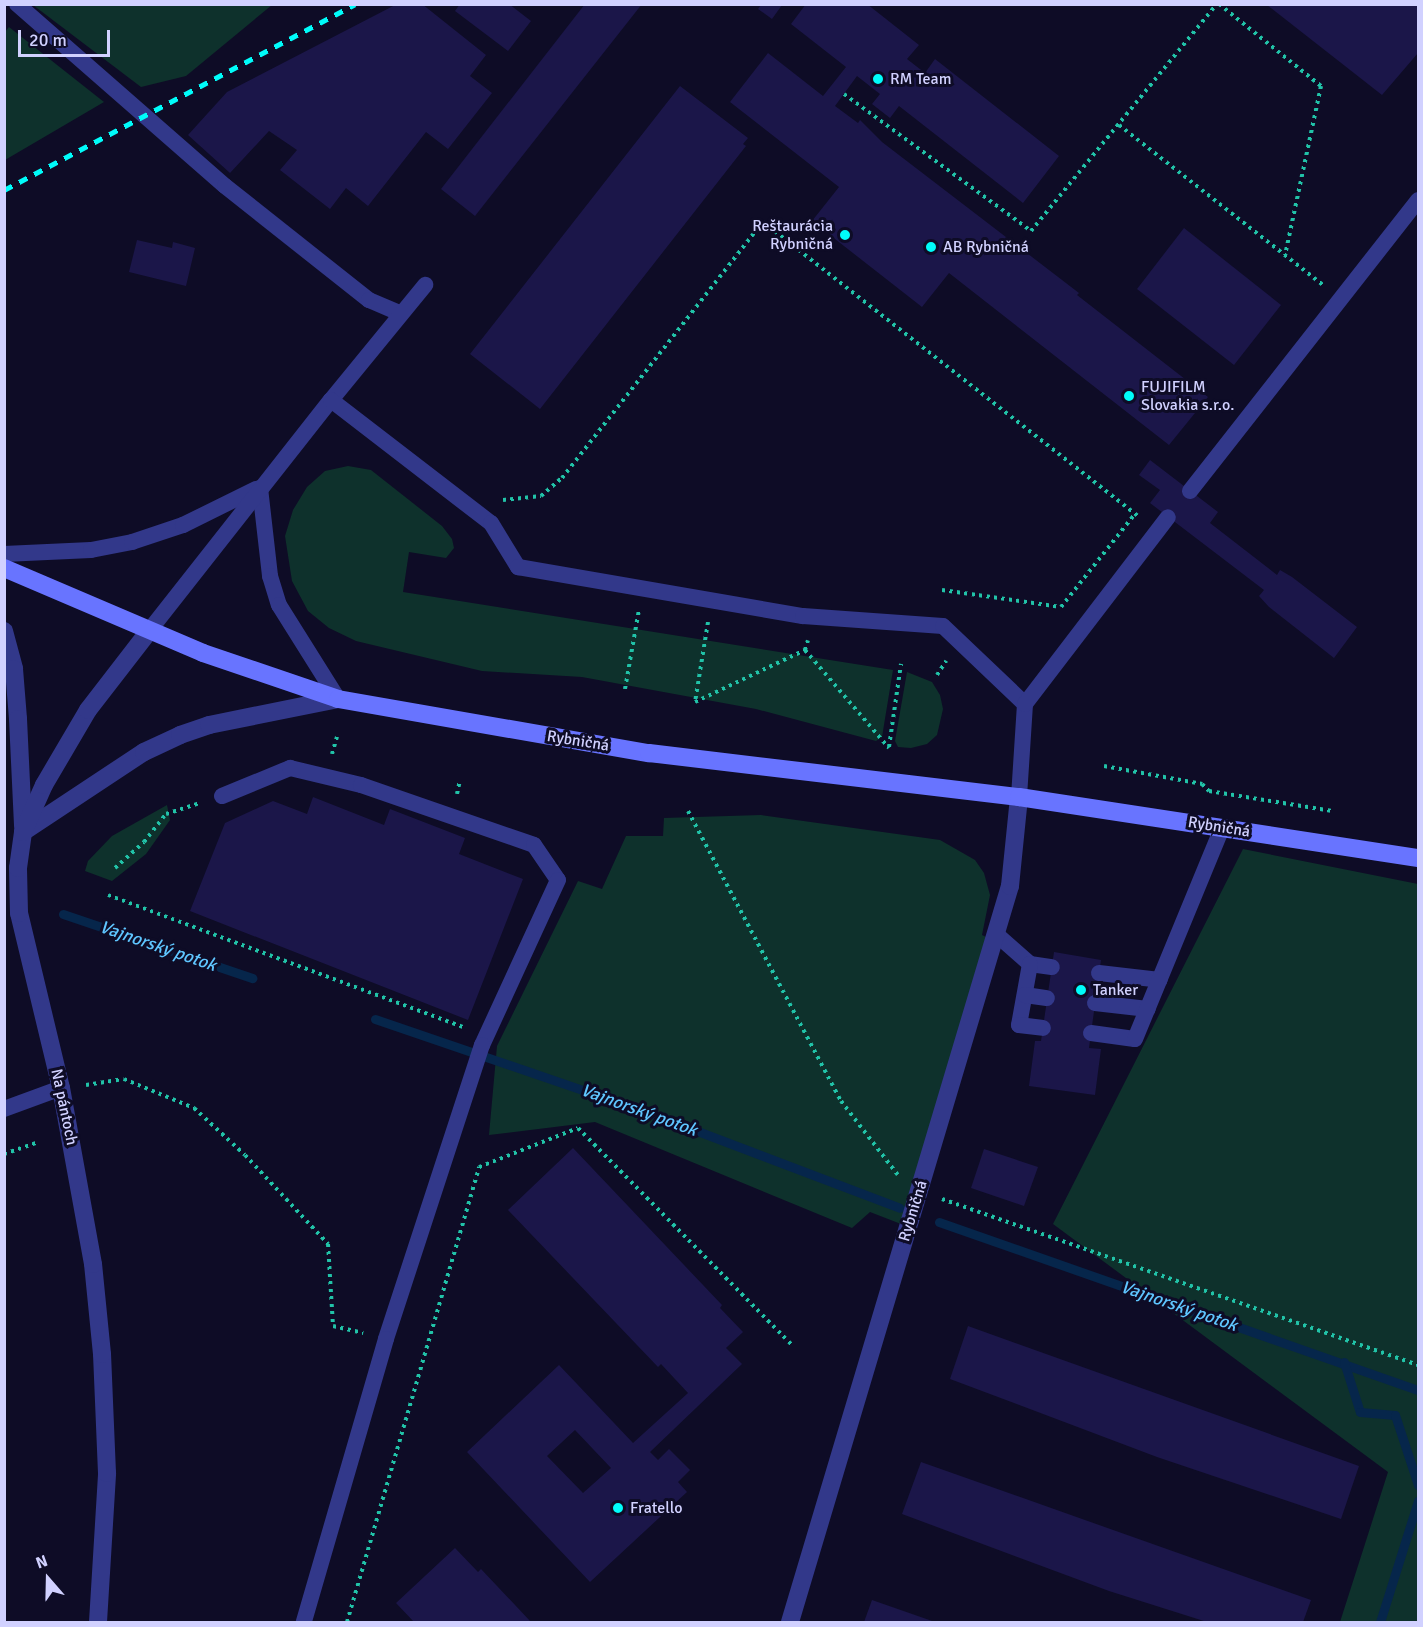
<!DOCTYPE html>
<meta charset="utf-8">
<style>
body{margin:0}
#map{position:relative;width:1423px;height:1627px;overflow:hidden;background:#0e0c26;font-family:Signika,sans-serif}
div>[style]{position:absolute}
.green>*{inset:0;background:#0e312c}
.stream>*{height:9px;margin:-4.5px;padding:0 4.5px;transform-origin:4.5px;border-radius:4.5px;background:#06264b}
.building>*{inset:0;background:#1b1649}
.path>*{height:4px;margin-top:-2px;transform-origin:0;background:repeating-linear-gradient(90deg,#21c3a8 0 3px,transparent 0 7.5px)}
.lane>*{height:16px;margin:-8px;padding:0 8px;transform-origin:8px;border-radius:8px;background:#32388a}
.street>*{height:18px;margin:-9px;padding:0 9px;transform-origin:9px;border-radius:9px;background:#32388a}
.secondary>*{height:18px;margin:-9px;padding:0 9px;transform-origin:9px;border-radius:9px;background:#6874ff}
.rail>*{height:4.5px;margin-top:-2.25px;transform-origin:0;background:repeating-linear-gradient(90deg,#00fcfa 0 9px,transparent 0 17px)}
.dots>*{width:16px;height:16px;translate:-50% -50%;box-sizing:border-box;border:3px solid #0e0c26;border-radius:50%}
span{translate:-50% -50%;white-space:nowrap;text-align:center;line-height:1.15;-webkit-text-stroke:6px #0e0c26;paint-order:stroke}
.poi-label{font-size:16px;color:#d1d1ff}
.left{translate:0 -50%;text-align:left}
.right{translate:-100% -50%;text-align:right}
.street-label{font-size:16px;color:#d1d1ff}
.water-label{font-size:18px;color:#5fc6ff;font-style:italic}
.frame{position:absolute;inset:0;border:6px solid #d1d1ff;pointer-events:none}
.north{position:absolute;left:18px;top:1549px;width:60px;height:60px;-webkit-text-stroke:4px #0e0c26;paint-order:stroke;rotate:340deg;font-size:16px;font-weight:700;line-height:24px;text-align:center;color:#d1d1ff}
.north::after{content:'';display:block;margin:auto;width:21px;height:27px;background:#d1d1ff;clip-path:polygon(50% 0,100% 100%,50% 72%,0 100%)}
.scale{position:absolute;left:18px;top:30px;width:92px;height:27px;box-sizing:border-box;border:3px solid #d1d1ff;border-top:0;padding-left:8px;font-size:18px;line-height:21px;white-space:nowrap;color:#d1d1ff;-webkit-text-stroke:4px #0e0c26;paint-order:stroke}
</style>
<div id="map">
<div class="green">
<i style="clip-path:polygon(33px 5px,272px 5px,186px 76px,141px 87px)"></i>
<i style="clip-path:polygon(9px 27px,104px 102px,5px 160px,4px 33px)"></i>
<i style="clip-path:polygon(348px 466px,371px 470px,442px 526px,452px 539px,454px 548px,446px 558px,409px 552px,403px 592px,893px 670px,882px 737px,876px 741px,756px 709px,582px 677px,482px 671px,356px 641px,329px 628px,308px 611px,292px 581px,285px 536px,293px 510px,307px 487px,325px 471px)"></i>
<i style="clip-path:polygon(907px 672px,932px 682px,940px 695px,943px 709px,937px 735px,927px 744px,911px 748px,898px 747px,895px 741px)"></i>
<i style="clip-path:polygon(167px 805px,170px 820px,146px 854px,112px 881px,85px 871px,88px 861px,112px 836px)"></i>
<i style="clip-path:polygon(761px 815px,940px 840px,975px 860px,984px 873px,990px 895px,982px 935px,990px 939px,901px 1224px,870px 1212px,852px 1228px,595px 1122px,489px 1135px,497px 1046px,578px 881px,602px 889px,626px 836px,663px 836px,664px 818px)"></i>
<i style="clip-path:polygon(1243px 849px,1418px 884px,1418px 1622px,1340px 1622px,1388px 1472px,1053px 1224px)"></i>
</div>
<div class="stream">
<i style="left:63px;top:914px;width:200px;rotate:18.7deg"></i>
<i style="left:375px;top:1019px;width:291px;rotate:18.9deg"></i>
<i style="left:650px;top:1113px;width:267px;rotate:20.8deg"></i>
<i style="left:939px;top:1222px;width:508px;rotate:19.33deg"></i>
<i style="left:1344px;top:1362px;width:52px;rotate:72.3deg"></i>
<i style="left:1360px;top:1412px;width:35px;rotate:5deg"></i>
<i style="left:1395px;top:1415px;width:74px;rotate:71.8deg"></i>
<i style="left:1380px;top:1622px;width:127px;rotate:-72.6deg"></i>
</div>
<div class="building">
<i style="clip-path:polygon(397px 4px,422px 4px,486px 55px,470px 76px,492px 93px,448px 149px,426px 132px,368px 206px,346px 188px,330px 209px,280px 170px,297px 150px,269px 131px,230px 173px,188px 135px,227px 92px)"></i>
<i style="clip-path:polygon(460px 4px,509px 4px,531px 21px,508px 51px,455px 11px)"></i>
<i style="clip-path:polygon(585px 4px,642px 4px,475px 216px,441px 189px)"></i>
<i style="clip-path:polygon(806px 4px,867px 4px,919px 45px,907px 59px,925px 73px,935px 59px,1059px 156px,1023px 203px,899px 106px,890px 118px,872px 104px,880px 94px,857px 76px,835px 106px,858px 123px,860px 120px,882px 142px,1079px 293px,1077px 295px,1208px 397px,1169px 445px,949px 273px,922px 307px,812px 221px,839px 187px,730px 102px,768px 53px,823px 96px,846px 67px,791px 24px)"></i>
<i style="clip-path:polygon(761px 5px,782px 5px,772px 19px,758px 9px)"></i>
<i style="clip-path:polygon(1267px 5px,1418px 5px,1418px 53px,1382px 95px)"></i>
<i style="clip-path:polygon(680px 86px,748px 138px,743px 144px,746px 146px,540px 409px,470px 354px)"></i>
<i style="clip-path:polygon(1184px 228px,1281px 305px,1234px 365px,1137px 289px)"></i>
<i style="clip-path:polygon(137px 240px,172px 248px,173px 242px,195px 248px,186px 286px,129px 272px)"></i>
<i style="clip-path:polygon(1150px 460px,1218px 512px,1210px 523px,1277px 575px,1280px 570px,1292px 577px,1357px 627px,1334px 658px,1269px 607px,1259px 596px,1264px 590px,1150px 503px,1160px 490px,1139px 475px)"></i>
<i style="clip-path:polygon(313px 797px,384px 825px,390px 809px,465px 838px,459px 854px,523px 879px,468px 1020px,190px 911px,225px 823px,273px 801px,307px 814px)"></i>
<i style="clip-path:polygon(1054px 952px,1101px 960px,1089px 1048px,1101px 1049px,1095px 1095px,1029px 1086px,1035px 1041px,1041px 1041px)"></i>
<i style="clip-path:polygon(evenodd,573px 1148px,722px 1305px,720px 1308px,743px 1332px,726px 1348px,742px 1364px,650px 1452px,658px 1460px,669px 1449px,690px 1470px,678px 1482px,687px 1492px,590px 1582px,467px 1452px,559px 1365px,633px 1443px,688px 1393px,661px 1364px,658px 1367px,508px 1210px,573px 1148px,575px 1430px,611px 1468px,583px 1493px,547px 1456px,575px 1430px)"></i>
<i style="clip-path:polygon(984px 1149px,1038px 1167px,1024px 1206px,971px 1188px)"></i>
<i style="clip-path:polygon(968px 1326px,1359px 1466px,1341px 1519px,1157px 1457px,950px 1379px)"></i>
<i style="clip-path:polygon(921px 1462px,1311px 1600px,1303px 1622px,1207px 1622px,1109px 1591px,902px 1514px)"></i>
<i style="clip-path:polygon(455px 1548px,478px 1572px,481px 1569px,531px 1622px,414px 1622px,396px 1603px)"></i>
<i style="clip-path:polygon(872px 1600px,935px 1622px,864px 1622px)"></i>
</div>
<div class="path">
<i style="left:1219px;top:4px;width:131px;rotate:38.8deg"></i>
<i style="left:1321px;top:86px;width:173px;rotate:102deg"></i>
<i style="left:844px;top:94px;width:232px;rotate:36.2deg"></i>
<i style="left:1031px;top:231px;width:293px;rotate:-50.7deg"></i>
<i style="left:1119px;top:125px;width:259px;rotate:38.1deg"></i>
<i style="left:503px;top:500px;width:38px;rotate:-6deg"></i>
<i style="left:541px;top:496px;width:28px;rotate:-41deg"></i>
<i style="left:562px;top:478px;width:325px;rotate:-51.9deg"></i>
<i style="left:763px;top:222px;width:477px;rotate:38.1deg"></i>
<i style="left:942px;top:590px;width:120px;rotate:8.1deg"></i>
<i style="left:1061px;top:607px;width:119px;rotate:-51.5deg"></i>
<i style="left:708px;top:622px;width:81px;rotate:99.2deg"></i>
<i style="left:695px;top:702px;width:122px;rotate:-25.3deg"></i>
<i style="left:805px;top:650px;width:10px;rotate:-73deg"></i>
<i style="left:805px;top:650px;width:129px;rotate:49.4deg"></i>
<i style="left:937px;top:675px;width:17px;rotate:-57deg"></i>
<i style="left:625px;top:689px;width:80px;rotate:-80deg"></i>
<i style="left:889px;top:747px;width:84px;rotate:-81.8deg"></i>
<i style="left:332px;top:754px;width:18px;rotate:-74deg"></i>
<i style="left:1104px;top:766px;width:100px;rotate:10.4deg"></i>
<i style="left:1202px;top:784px;width:10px;rotate:45deg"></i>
<i style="left:1209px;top:791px;width:125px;rotate:9.2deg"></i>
<i style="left:457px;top:794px;width:14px;rotate:-78deg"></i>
<i style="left:688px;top:811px;width:328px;rotate:62.2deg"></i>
<i style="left:841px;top:1101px;width:93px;rotate:52.4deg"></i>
<i style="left:115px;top:868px;width:39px;rotate:-42deg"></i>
<i style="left:144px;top:842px;width:36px;rotate:-52deg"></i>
<i style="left:166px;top:814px;width:36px;rotate:-18deg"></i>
<i style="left:108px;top:895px;width:382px;rotate:20.4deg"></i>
<i style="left:86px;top:1085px;width:38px;rotate:-9deg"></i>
<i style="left:124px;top:1079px;width:76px;rotate:22.5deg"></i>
<i style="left:194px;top:1108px;width:69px;rotate:42.7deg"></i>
<i style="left:245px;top:1155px;width:122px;rotate:47deg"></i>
<i style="left:328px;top:1244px;width:82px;rotate:86.5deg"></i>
<i style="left:333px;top:1326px;width:31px;rotate:13deg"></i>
<i style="left:4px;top:1154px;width:34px;rotate:-19deg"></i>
<i style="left:942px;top:1199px;width:504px;rotate:19.23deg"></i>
<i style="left:347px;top:1622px;width:474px;rotate:-73.8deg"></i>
<i style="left:479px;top:1167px;width:106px;rotate:-21.5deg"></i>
<i style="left:578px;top:1128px;width:306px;rotate:45.4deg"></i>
</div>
<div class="lane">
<i style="left:17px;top:4px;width:276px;rotate:41.2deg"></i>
<i style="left:225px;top:186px;width:184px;rotate:38.4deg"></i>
<i style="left:369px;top:300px;width:34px;rotate:23deg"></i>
<i style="left:331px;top:400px;width:149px;rotate:-50.7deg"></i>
<i style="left:260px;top:488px;width:89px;rotate:83.5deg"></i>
<i style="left:270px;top:576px;width:30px;rotate:73deg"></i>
<i style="left:279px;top:605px;width:111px;rotate:57.9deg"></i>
<i style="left:1190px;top:491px;width:370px;rotate:-51.9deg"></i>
<i style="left:4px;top:554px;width:87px;rotate:-2.6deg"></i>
<i style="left:91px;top:550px;width:42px;rotate:-11deg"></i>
<i style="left:132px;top:542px;width:54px;rotate:-18.4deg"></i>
<i style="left:183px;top:525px;width:81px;rotate:-26.3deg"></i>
<i style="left:149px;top:631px;width:294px;rotate:-51.8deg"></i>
<i style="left:331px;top:400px;width:202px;rotate:37.6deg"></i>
<i style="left:491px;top:523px;width:52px;rotate:58.5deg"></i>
<i style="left:518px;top:567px;width:289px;rotate:9.8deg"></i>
<i style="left:803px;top:616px;width:140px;rotate:4.1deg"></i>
<i style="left:943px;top:626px;width:113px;rotate:43.6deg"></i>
<i style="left:1025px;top:704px;width:93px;rotate:93.7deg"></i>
<i style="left:1025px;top:704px;width:235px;rotate:-52.6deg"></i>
<i style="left:222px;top:796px;width:74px;rotate:-22.4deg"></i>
<i style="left:290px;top:768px;width:73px;rotate:13.5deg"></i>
<i style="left:361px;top:785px;width:183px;rotate:19.1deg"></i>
<i style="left:534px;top:845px;width:42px;rotate:55.6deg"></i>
<i style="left:558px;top:880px;width:182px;rotate:114.7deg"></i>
<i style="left:482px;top:1045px;width:309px;rotate:108.1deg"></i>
<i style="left:386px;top:1339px;width:295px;rotate:106.2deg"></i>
<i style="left:996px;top:934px;width:45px;rotate:41.4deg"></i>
<i style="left:1030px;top:964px;width:22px;rotate:8deg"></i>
<i style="left:1030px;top:964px;width:62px;rotate:100.2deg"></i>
<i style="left:1019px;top:1025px;width:24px;rotate:7deg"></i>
<i style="left:1099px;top:973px;width:61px;rotate:6.5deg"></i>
<i style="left:1025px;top:995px;width:22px;rotate:8deg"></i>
<i style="left:1095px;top:1003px;width:53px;rotate:6.5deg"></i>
<i style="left:1091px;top:1033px;width:44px;rotate:7.8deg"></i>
<i style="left:1135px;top:1039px;width:228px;rotate:-67.6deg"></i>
<i style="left:4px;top:1109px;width:61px;rotate:-20.2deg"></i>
</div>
<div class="street">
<i style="left:4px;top:631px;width:39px;rotate:75deg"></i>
<i style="left:14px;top:669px;width:50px;rotate:85.4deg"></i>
<i style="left:18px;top:719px;width:108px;rotate:87.3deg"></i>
<i style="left:23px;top:832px;width:145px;rotate:-33.5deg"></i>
<i style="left:144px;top:752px;width:40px;rotate:-25deg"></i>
<i style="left:180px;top:735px;width:31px;rotate:-19deg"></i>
<i style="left:209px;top:725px;width:132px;rotate:-11.4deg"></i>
<i style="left:98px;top:1622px;width:149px;rotate:-86.5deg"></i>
<i style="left:107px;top:1473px;width:119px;rotate:-92.4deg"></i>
<i style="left:102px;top:1354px;width:90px;rotate:-95.7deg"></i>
<i style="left:93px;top:1264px;width:179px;rotate:-100.3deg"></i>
<i style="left:61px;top:1088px;width:180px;rotate:-103.5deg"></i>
<i style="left:19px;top:913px;width:45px;rotate:-91.3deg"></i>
<i style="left:18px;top:868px;width:36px;rotate:-82deg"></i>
<i style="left:23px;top:832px;width:51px;rotate:-65.9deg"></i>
<i style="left:44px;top:785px;width:87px;rotate:-59.6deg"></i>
<i style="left:88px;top:710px;width:100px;rotate:-52.3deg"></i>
<i style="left:790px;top:1622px;width:768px;rotate:-73.36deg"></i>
<i style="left:1010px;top:886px;width:89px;rotate:-84.2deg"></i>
</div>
<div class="secondary">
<i style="left:4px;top:568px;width:216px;rotate:23.1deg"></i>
<i style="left:203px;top:653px;width:143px;rotate:18.8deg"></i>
<i style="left:338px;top:699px;width:316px;rotate:9.9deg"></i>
<i style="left:649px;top:753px;width:373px;rotate:6.8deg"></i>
<i style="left:1019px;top:797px;width:404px;rotate:8.7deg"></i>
</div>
<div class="rail">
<i style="left:4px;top:190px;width:397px;rotate:-27.9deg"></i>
</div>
<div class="dots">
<i style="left:878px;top:79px;background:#00fcfa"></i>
<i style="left:845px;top:235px;background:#00fcfa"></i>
<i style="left:931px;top:247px;background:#00fcfa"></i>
<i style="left:1129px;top:396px;background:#00fcfa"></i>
<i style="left:1081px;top:990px;background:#00fcfa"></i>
<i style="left:618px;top:1508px;background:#00fcfa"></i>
</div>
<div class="poi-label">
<span class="left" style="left:890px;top:79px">RM Team</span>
<span class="right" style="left:833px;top:235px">Reštaurácia<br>Rybničná</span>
<span class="left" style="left:943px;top:247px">AB Rybničná</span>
<span class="left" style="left:1141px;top:396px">FUJIFILM<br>Slovakia s.r.o.</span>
<span class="left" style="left:1093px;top:990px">Tanker</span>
<span class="left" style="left:630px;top:1508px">Fratello</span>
</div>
<div class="street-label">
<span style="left:578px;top:741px;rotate:9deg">Rybničná</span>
<span style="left:1219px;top:827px;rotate:9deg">Rybničná</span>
<span style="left:64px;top:1107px;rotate:78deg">Na pántoch</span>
<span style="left:913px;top:1211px;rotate:-73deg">Rybničná</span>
</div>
<div class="water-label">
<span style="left:158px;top:946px;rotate:19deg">Vajnorský potok</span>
<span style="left:639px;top:1110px;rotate:20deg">Vajnorský potok</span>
<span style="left:1179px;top:1306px;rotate:19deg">Vajnorský potok</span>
</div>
<div class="frame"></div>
<div class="north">N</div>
<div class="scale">20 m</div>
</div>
